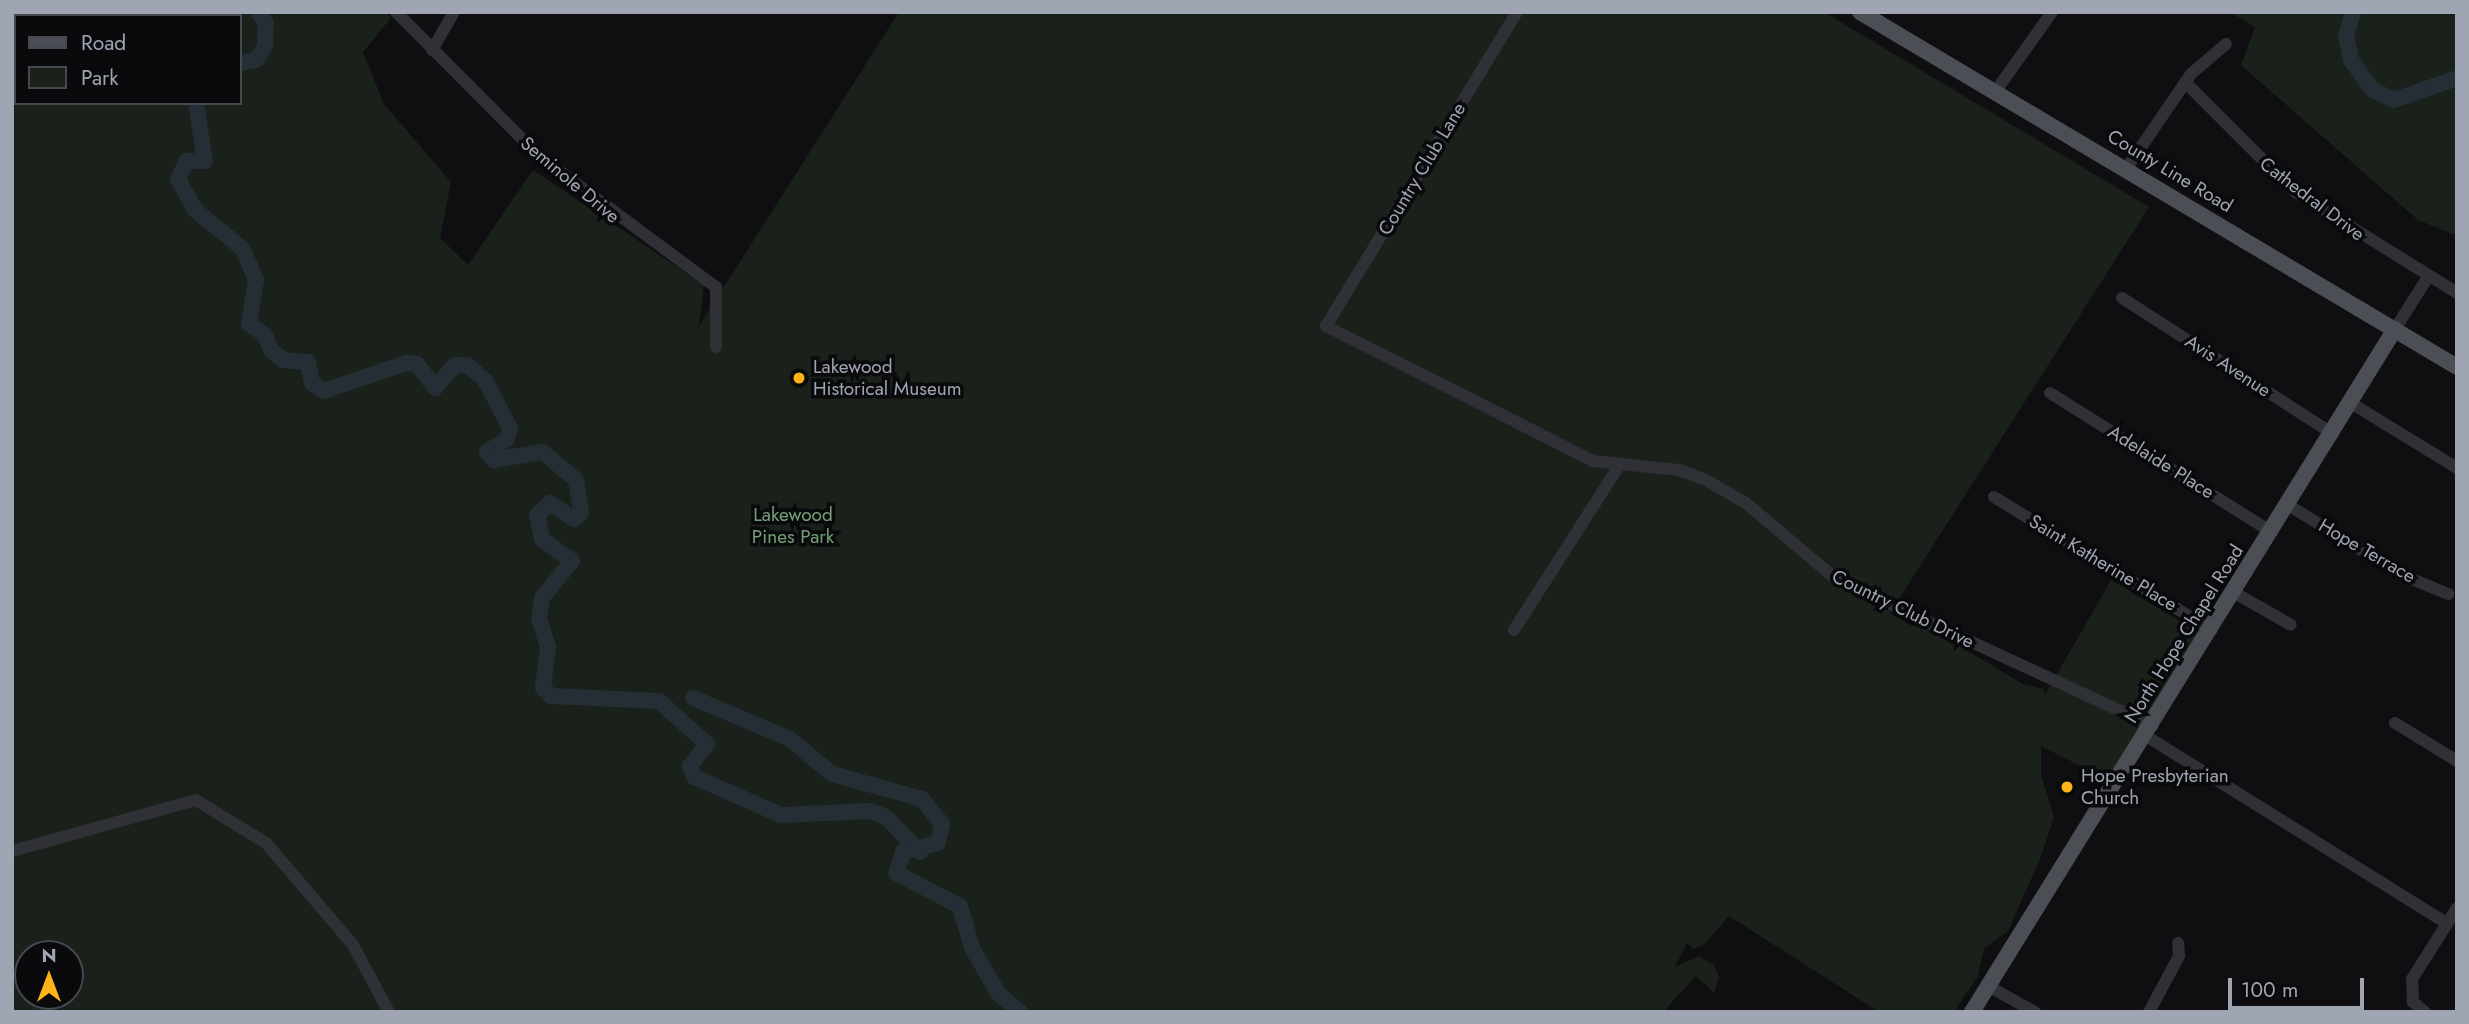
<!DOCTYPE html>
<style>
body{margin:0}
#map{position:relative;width:2469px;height:1024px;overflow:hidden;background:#0f0f11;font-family:Jost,sans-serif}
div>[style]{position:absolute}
.green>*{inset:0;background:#19211a}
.river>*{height:16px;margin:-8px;padding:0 8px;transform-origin:8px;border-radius:8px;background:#252e35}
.minor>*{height:12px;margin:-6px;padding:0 6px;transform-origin:6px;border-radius:6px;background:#303136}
.major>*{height:16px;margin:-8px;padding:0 8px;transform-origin:8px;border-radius:8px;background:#4c4e55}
.dots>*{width:19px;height:19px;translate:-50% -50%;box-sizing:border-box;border:4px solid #0a0a0c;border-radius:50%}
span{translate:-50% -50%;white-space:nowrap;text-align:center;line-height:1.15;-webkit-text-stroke:7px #0a0a0c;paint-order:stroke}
.street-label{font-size:19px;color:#9fa5b3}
.poi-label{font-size:19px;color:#9fa5b3}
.left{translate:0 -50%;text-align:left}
.park-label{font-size:19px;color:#74a077}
.frame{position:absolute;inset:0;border:14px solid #9fa5b3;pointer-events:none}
.legend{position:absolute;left:14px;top:14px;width:228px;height:91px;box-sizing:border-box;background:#0a0a0c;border:2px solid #46484f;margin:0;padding:9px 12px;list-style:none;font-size:21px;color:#9fa5b3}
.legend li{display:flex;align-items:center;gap:14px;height:35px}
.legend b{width:35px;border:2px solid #46484f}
.north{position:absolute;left:14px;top:940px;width:70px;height:70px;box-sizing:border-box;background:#0a0a0c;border:2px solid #46484f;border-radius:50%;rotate:0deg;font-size:19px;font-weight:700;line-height:28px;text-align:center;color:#9fa5b3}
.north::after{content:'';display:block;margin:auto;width:24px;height:32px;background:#ffb319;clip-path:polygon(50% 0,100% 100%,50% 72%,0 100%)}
.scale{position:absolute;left:2228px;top:978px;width:136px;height:32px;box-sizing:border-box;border:4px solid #9fa5b3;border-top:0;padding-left:9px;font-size:21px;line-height:24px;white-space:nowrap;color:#9fa5b3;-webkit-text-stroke:5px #0a0a0c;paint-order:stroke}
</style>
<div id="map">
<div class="green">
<i style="clip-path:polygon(evenodd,12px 12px,386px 12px,391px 18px,363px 52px,384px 104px,451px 182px,440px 238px,468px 265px,533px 170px,704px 285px,699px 326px,899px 12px,1824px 12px,2149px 207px,1890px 613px,1912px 626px,1924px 625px,2023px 684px,2044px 689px,2045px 695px,2111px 580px,2198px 632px,2110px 781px,2041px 746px,2041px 775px,2054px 817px,2040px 859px,2008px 931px,1984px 948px,1978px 976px,1954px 1012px,1879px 1012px,1729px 916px,1705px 944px,1693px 949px,1687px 943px,1675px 967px,1699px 956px,1714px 965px,1719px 977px,1714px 993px,1696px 976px,1663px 1012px,12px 1012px,12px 12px,16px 16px,240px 16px,240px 103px,16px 103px,16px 16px,12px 12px,28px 954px,70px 954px,70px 996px,28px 996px,28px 954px)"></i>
<i style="clip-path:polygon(2230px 12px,2457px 12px,2457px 236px,2418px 220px,2241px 65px,2255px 27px)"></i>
</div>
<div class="river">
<i style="left:81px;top:12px;width:4px;rotate:76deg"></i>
<i style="left:206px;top:12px;width:6px;rotate:39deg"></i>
<i style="left:2353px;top:12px;width:25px;rotate:106deg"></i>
<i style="left:2346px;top:36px;width:25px;rotate:78deg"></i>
<i style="left:2351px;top:60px;width:37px;rotate:54deg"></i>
<i style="left:2373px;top:90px;width:23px;rotate:25deg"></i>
<i style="left:2394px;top:100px;width:67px;rotate:-19.2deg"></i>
<i style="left:240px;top:63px;width:16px;rotate:-11deg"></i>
<i style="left:256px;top:60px;width:17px;rotate:-57deg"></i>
<i style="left:265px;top:46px;width:23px;rotate:-88deg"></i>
<i style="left:266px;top:23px;width:14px;rotate:-126deg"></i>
<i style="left:196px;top:103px;width:59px;rotate:81.2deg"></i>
<i style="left:205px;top:161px;width:18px;rotate:180deg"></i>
<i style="left:187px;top:161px;width:20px;rotate:117deg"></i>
<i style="left:178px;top:179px;width:35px;rotate:61deg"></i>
<i style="left:195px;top:210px;width:60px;rotate:39deg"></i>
<i style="left:242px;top:248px;width:35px;rotate:66deg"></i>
<i style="left:256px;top:280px;width:44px;rotate:99.2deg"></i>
<i style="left:249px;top:323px;width:20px;rotate:37deg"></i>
<i style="left:265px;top:335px;width:16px;rotate:68deg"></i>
<i style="left:271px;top:350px;width:16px;rotate:40deg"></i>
<i style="left:283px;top:360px;width:25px;rotate:5deg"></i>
<i style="left:308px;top:362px;width:21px;rotate:79deg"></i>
<i style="left:312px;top:383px;width:14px;rotate:34deg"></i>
<i style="left:324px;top:391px;width:87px;rotate:-18.9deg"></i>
<i style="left:406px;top:363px;width:11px;rotate:5deg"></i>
<i style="left:417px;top:364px;width:30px;rotate:53deg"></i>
<i style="left:435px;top:388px;width:30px;rotate:-49deg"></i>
<i style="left:455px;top:365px;width:12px"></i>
<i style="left:467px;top:365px;width:23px;rotate:40deg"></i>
<i style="left:485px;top:380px;width:54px;rotate:62.5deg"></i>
<i style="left:510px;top:428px;width:11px;rotate:105deg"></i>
<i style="left:507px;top:439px;width:24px;rotate:147deg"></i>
<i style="left:487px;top:452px;width:11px;rotate:49deg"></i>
<i style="left:494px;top:460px;width:50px;rotate:-9.3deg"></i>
<i style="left:543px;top:452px;width:43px;rotate:40.3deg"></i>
<i style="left:576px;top:480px;width:33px;rotate:81deg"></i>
<i style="left:581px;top:513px;width:9px;rotate:139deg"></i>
<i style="left:574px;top:519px;width:29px;rotate:-146deg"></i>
<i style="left:550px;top:503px;width:18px;rotate:137deg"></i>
<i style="left:537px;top:515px;width:25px;rotate:78deg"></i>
<i style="left:542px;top:539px;width:37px;rotate:36deg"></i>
<i style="left:572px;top:561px;width:48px;rotate:129deg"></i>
<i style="left:542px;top:598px;width:21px;rotate:98deg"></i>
<i style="left:539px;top:619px;width:29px;rotate:72deg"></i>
<i style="left:548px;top:647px;width:41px;rotate:97deg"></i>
<i style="left:543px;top:688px;width:11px;rotate:45deg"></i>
<i style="left:551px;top:696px;width:108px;rotate:2.7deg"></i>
<i style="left:659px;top:701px;width:64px;rotate:41.9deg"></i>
<i style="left:707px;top:744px;width:28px;rotate:128deg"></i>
<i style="left:690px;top:766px;width:12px;rotate:70deg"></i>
<i style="left:694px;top:777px;width:95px;rotate:23.6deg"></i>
<i style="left:781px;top:815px;width:89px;rotate:-2.6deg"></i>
<i style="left:870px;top:811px;width:17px;rotate:21deg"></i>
<i style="left:886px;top:817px;width:49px;rotate:45.8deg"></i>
<i style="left:693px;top:698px;width:105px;rotate:22.9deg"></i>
<i style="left:790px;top:739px;width:55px;rotate:39.8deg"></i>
<i style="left:832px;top:774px;width:93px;rotate:15.5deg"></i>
<i style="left:922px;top:799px;width:32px;rotate:51deg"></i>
<i style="left:942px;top:824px;width:19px;rotate:102deg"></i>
<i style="left:938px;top:843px;width:36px;rotate:166deg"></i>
<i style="left:903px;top:852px;width:22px;rotate:108deg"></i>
<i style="left:896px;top:873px;width:72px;rotate:27.3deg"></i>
<i style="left:960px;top:906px;width:44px;rotate:74.1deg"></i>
<i style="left:972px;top:948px;width:52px;rotate:60deg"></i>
<i style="left:998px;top:993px;width:29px;rotate:41deg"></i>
</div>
<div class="minor">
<i style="left:396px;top:12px;width:202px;rotate:45.2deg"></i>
<i style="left:538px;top:155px;width:222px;rotate:36.6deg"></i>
<i style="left:716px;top:287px;width:60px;rotate:90deg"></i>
<i style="left:1517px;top:12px;width:368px;rotate:121.3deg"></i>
<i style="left:1326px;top:326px;width:299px;rotate:26.8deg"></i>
<i style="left:1593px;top:461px;width:86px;rotate:6deg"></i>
<i style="left:1679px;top:470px;width:29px;rotate:20deg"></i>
<i style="left:1706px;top:480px;width:46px;rotate:29.9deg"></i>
<i style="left:1746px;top:503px;width:118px;rotate:40.2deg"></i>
<i style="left:1836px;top:579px;width:349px;rotate:24.9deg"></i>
<i style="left:432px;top:50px;width:44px;rotate:-59.9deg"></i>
<i style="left:2185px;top:82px;width:156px;rotate:45deg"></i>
<i style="left:2295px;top:192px;width:191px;rotate:31.9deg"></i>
<i style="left:1995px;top:92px;width:98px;rotate:-54.5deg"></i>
<i style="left:2126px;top:169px;width:115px;rotate:-55.6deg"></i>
<i style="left:2191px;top:74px;width:46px;rotate:-40.6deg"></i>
<i style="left:2122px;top:298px;width:251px;rotate:32.8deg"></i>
<i style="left:2395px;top:329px;width:62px;rotate:-57.6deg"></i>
<i style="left:2050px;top:393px;width:262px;rotate:32.1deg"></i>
<i style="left:2351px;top:403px;width:124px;rotate:31.5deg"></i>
<i style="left:1994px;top:497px;width:255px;rotate:31.4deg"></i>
<i style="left:2288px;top:505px;width:134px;rotate:31.6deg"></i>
<i style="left:2402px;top:575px;width:50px;rotate:22.4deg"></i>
<i style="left:2235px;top:593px;width:64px;rotate:29.7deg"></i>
<i style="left:1514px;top:630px;width:197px;rotate:-57.4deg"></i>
<i style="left:2395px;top:723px;width:73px;rotate:31.5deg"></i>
<i style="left:2146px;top:736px;width:354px;rotate:31.9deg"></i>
<i style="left:12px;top:851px;width:191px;rotate:-15.5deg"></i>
<i style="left:196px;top:800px;width:82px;rotate:31.6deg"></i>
<i style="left:266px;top:843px;width:134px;rotate:49.5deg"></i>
<i style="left:353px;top:945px;width:76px;rotate:61.8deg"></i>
<i style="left:1988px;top:986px;width:54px;rotate:29deg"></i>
<i style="left:2149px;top:1012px;width:64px;rotate:-61.8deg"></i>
<i style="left:2179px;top:956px;width:13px;rotate:-94deg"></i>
<i style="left:2425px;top:1012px;width:16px;rotate:-140deg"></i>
<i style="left:2413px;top:1002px;width:23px;rotate:-92deg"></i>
<i style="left:2412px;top:979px;width:84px;rotate:-57.6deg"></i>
</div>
<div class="major">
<i style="left:1860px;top:12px;width:695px;rotate:30.74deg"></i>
<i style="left:1972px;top:1012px;width:803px;rotate:-58.23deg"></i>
</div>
<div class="dots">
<i style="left:799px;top:378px;background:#ffb319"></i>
<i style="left:2067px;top:787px;background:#ffb319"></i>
</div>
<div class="street-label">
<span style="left:1422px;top:169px;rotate:-59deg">Country Club Lane</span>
<span style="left:2170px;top:171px;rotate:31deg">County Line Road</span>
<span style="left:570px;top:180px;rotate:40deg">Seminole Drive</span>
<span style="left:2312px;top:199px;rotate:37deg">Cathedral Drive</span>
<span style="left:2228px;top:366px;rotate:33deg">Avis Avenue</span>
<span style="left:2161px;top:462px;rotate:32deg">Adelaide Place</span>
<span style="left:2367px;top:551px;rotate:30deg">Hope Terrace</span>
<span style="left:2103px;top:563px;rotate:31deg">Saint Katherine Place</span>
<span style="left:1903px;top:609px;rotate:26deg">Country Club Drive</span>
<span style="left:2184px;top:634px;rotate:-58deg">North Hope Chapel Road</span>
</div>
<div class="poi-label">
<span class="left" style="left:813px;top:378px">Lakewood<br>Historical Museum</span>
<span class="left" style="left:2081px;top:787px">Hope Presbyterian<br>Church</span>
</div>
<div class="park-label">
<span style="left:793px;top:526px">Lakewood<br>Pines Park</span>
</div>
<div class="frame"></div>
<ul class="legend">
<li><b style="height:9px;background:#4c4e55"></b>Road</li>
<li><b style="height:19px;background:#19211a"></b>Park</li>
</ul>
<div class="north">N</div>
<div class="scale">100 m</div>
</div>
